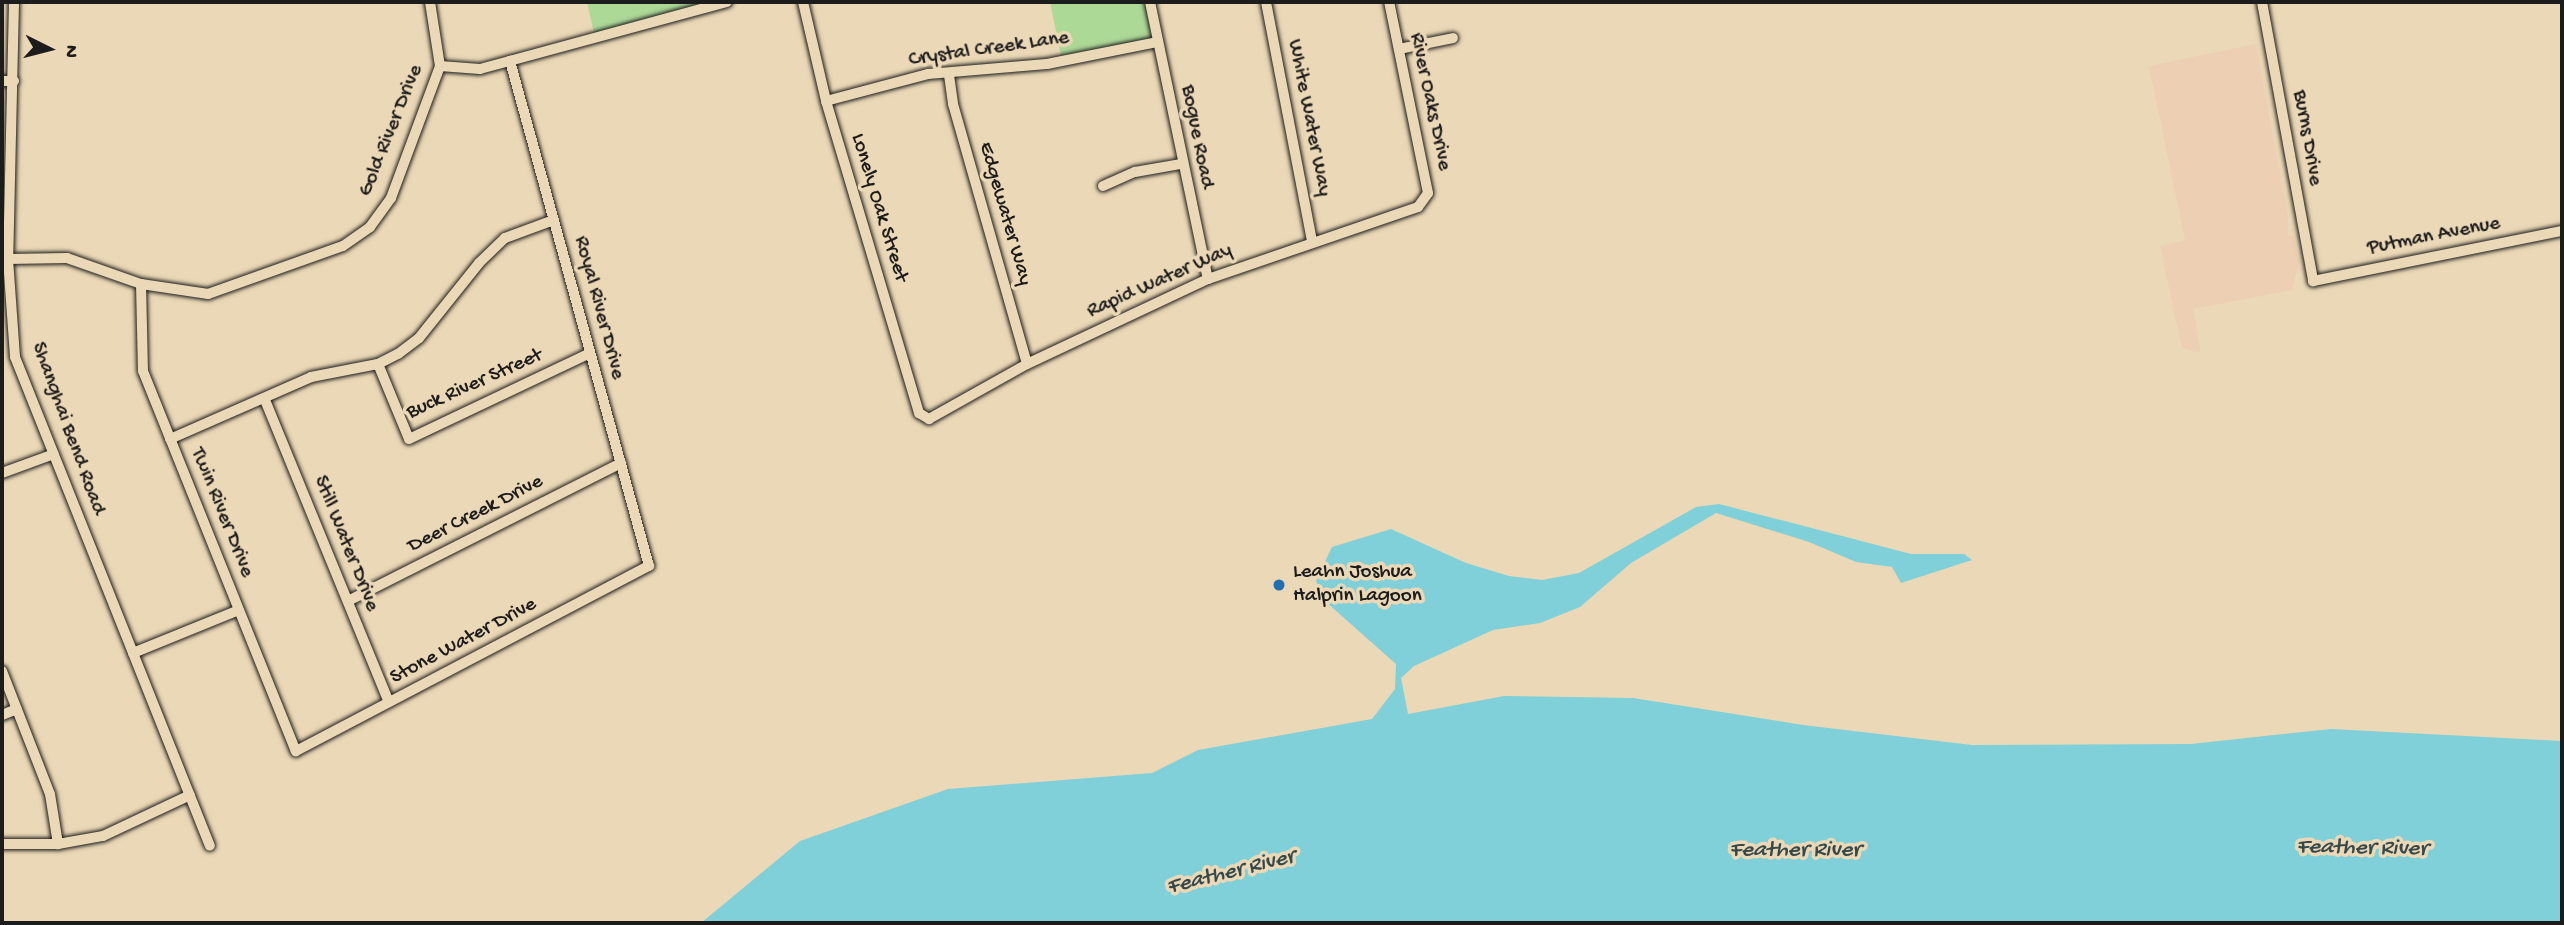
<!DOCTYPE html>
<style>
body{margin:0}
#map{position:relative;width:2564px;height:925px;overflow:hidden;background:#ebd8b6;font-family:"Gochi Hand",sans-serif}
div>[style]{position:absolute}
.built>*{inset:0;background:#edcfb3}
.green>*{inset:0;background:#add997}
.water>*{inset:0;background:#7fd0d8}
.roads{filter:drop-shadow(0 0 2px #1c1c1c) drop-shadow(0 0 2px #1c1c1c)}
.minor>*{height:10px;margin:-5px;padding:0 5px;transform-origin:5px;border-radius:5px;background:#ebd8b6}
.dots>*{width:19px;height:19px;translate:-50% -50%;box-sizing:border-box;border:4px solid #ebd8b6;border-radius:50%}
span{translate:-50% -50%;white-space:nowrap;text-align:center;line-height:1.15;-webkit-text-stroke:7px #ebd8b6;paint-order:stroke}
.street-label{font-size:21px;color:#1c1c1c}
.poi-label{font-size:21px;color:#1c1c1c}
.left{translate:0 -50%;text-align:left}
.water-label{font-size:23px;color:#35494b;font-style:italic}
.frame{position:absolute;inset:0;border:4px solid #1c1c1c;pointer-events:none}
.north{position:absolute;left:14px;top:14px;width:70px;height:70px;-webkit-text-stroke:5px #ebd8b6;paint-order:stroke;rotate:96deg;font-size:19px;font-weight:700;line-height:28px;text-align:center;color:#1c1c1c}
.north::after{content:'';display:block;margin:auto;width:24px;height:32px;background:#1c1c1c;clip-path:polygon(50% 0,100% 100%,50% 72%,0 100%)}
</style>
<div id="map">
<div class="built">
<i style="clip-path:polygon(2256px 44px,2288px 216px,2288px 235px,2294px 237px,2299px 262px,2292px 290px,2193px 309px,2201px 353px,2182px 348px,2160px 246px,2185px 240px,2149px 66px)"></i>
</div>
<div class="green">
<i style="clip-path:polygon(587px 2px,721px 2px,595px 38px)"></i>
<i style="clip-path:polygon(1050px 2px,1150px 2px,1157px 42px,1062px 61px)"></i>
</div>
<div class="water">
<i style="clip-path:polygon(1719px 504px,1911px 554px,1964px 554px,1972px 560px,1901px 583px,1892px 567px,1856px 562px,1809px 542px,1716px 513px,1631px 563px,1580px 607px,1540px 623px,1493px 630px,1414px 666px,1401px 678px,1408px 714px,1504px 696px,1633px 698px,1803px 725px,1972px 745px,2191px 744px,2331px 729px,2562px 741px,2562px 923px,701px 923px,800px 841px,948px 789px,1152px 773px,1198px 750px,1372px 719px,1395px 689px,1396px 664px,1326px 602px,1316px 581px,1332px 547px,1391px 529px,1466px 563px,1509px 576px,1542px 580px,1579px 573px,1696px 507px)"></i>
</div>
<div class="roads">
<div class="minor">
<i style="left:14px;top:2px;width:257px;rotate:91.3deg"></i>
<i style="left:8px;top:259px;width:98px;rotate:85.9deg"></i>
<i style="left:15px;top:357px;width:526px;rotate:68.26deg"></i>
<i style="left:803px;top:2px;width:102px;rotate:76.9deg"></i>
<i style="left:826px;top:101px;width:326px;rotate:73.4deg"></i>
<i style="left:919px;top:413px;width:12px;rotate:31deg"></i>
<i style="left:929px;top:419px;width:112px;rotate:-29.3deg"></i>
<i style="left:1027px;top:364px;width:200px;rotate:-25.2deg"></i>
<i style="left:1208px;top:279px;width:222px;rotate:-18.9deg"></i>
<i style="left:1418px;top:207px;width:17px;rotate:-54deg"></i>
<i style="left:1428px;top:193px;width:195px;rotate:-101.5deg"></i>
<i style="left:1150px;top:2px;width:283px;rotate:78.2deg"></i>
<i style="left:1266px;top:2px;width:244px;rotate:79.1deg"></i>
<i style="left:2262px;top:2px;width:284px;rotate:79.6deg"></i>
<i style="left:2313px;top:281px;width:254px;rotate:-11.4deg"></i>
<i style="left:1399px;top:49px;width:55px;rotate:-11.5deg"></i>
<i style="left:440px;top:66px;width:40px;rotate:4.3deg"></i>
<i style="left:480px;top:69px;width:256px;rotate:-15.2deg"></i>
<i style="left:949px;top:75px;width:29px;rotate:82deg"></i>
<i style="left:953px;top:104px;width:270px;rotate:74.1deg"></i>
<i style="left:2px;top:81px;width:12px"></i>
<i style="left:826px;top:101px;width:106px;rotate:-14.8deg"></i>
<i style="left:928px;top:74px;width:119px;rotate:-4.8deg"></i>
<i style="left:1047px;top:64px;width:112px;rotate:-11.3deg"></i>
<i style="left:1103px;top:186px;width:35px;rotate:-24deg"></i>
<i style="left:1135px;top:172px;width:47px;rotate:-9.9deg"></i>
<i style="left:8px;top:259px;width:59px;rotate:-1deg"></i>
<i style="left:67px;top:258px;width:78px;rotate:19.4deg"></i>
<i style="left:141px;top:284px;width:68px;rotate:8.5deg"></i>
<i style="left:208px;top:294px;width:143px;rotate:-19.6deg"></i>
<i style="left:343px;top:246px;width:33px;rotate:-35deg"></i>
<i style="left:370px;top:227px;width:36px;rotate:-54deg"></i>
<i style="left:391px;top:198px;width:141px;rotate:-69.6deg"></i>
<i style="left:440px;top:66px;width:65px;rotate:-98.9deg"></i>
<i style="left:141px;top:284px;width:87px;rotate:88.7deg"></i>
<i style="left:143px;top:371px;width:410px;rotate:68.1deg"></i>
<i style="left:296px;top:751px;width:399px;rotate:-27.7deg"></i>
<i style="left:649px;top:566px;width:524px;rotate:-105.39deg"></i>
<i style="left:378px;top:364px;width:81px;rotate:67.5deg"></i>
<i style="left:409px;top:439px;width:200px;rotate:-25.4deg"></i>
<i style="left:265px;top:400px;width:326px;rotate:67.7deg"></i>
<i style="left:170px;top:439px;width:154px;rotate:-23.7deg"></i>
<i style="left:311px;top:377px;width:68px;rotate:-11deg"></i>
<i style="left:378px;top:364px;width:22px;rotate:-27deg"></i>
<i style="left:398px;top:354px;width:26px;rotate:-37deg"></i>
<i style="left:419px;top:338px;width:96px;rotate:-51.3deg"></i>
<i style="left:479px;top:263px;width:36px;rotate:-44deg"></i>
<i style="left:505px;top:238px;width:52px;rotate:-20.2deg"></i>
<i style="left:2px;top:473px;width:55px;rotate:-20.1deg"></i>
<i style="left:348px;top:601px;width:306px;rotate:-26.8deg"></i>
<i style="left:133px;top:653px;width:114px;rotate:-22.1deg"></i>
<i style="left:2px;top:671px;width:132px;rotate:68.7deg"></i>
<i style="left:50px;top:794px;width:51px;rotate:80.9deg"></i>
<i style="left:2px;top:715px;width:16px;rotate:-22deg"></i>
<i style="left:2px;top:844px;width:56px"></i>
<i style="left:58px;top:844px;width:46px;rotate:-10.1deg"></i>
<i style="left:103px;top:836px;width:96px;rotate:-25.2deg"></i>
</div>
</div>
<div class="dots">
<i style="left:1279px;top:585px;background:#1f6fb2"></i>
</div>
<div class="street-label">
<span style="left:989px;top:50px;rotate:-8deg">Crystal Creek Lane</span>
<span style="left:1429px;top:102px;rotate:78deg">River Oaks Drive</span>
<span style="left:1308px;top:118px;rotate:79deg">White Water Way</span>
<span style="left:392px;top:131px;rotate:-68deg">Gold River Drive</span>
<span style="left:1196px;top:137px;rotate:79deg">Bogue Road</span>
<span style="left:2306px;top:138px;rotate:80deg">Burns Drive</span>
<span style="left:878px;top:208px;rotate:73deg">Lonely Oak Street</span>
<span style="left:1004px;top:214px;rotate:74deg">Edgewater Way</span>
<span style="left:2434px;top:237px;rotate:-11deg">Putman Avenue</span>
<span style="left:1160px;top:282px;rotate:-24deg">Rapid Water Way</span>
<span style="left:598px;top:308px;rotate:75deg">Royal River Drive</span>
<span style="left:475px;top:385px;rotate:-24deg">Buck River Street</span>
<span style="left:67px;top:429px;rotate:70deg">Shanghai Bend Road</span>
<span style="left:221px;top:513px;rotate:68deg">Twin River Drive</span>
<span style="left:476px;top:515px;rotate:-27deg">Deer Creek Drive</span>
<span style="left:345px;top:544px;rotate:68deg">Still Water Drive</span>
<span style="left:464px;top:642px;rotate:-28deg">Stone Water Drive</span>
</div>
<div class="poi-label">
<span class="left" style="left:1293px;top:585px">Leahn Joshua<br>Halprin Lagoon</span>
</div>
<div class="water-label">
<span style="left:2362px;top:849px;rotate:1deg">Feather River</span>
<span style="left:1795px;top:851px">Feather River</span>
<span style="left:1231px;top:873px;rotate:-14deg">Feather River</span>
</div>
<div class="frame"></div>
<div class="north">N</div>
</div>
